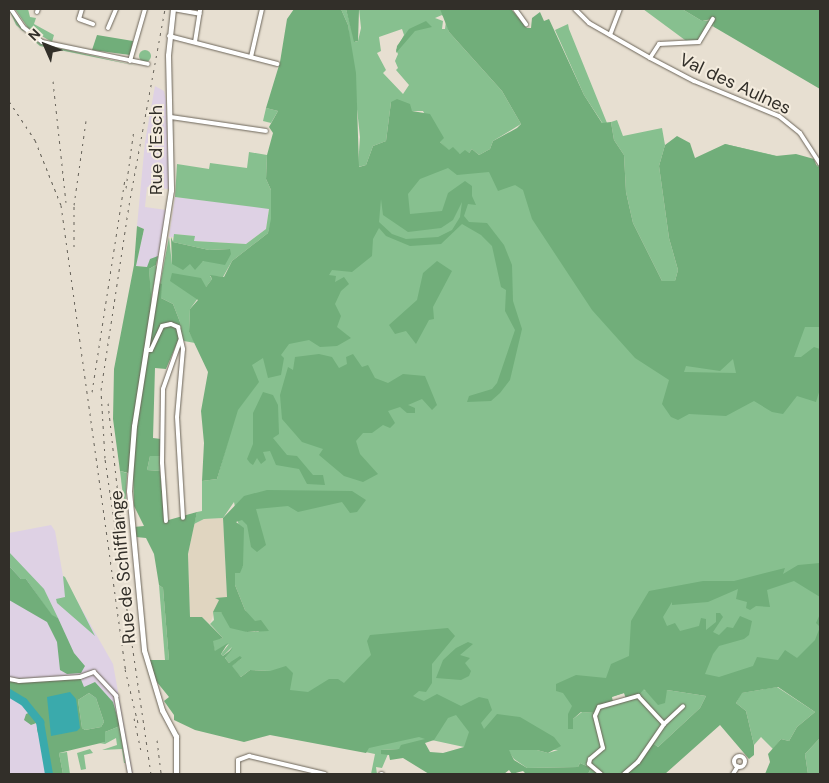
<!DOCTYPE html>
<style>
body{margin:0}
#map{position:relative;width:829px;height:783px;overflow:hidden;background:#e7dfd1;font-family:"DM Sans",sans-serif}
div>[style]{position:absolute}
.commercial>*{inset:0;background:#ded1e4}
.industrial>*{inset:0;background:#e0d5c0}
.green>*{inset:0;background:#87c08f}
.round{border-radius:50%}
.forest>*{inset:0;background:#71ae7a}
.water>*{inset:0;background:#3aaaac}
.river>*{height:8px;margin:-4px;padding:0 4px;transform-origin:4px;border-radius:4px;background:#3aaaac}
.roads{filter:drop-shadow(0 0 1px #6c6559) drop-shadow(0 0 1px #6c6559)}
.minor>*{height:4px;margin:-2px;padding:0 2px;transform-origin:2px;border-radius:2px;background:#fff}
.minor>.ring{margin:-2px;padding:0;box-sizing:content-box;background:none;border:4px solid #fff;border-radius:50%}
.tertiary>*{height:5px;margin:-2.5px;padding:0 2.5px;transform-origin:2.5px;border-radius:2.5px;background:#fff}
.rail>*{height:1px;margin-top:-0.5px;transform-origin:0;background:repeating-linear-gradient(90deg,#666259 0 2.5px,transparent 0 7.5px)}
span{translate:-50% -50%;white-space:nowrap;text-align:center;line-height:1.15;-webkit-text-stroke:4px #f4ecde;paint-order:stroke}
.street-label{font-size:18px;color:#322f29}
.frame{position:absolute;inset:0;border:10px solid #322f29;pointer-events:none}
.north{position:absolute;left:20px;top:20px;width:50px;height:50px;-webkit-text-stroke:4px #f4ecde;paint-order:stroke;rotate:314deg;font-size:14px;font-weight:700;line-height:20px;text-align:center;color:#322f29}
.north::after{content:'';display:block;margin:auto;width:18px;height:22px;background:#322f29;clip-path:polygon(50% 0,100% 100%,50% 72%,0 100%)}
</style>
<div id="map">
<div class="commercial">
<i style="clip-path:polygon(155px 86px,164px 91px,166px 100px,169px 189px,147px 187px,145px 207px,166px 210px,158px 256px,148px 267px,136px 266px,144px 229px,137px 226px,145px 142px)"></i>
<i style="clip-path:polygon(175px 197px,269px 208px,266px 229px,246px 244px,194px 241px,194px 236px,175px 234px,174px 237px,169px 237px)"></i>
<i style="clip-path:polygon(51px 525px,55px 531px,63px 576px,113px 664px,133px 774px,127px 771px,119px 723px,84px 687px,9px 679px,9px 533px)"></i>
<i style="clip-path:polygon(9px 693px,33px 712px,29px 712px,31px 725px,40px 722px,41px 727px,38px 730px,43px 733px,49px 774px,9px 774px)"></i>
</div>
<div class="industrial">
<i style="clip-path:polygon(223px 518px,227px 597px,219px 600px,210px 624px,202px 617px,190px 617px,188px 554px,194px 524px,204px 519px)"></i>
</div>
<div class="green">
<i style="clip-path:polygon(9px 9px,24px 32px,41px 44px,138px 66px,40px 46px,16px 25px)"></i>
<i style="clip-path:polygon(15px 9px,28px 9px,30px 17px,36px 18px,34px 24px,54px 35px,52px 42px,28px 28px)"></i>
<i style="clip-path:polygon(evenodd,341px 9px,346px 9px,355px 42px,358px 41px,361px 28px,359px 9px,511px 9px,616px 204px,670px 296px,725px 144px,820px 166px,820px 670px,644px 690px,664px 695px,667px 690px,706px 696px,700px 708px,658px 747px,654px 744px,625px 774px,588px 774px,591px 768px,580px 763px,578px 767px,527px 768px,514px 759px,508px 750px,537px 750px,548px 753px,558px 750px,464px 747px,427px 739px,399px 749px,381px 750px,388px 754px,382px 768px,376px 767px,377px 774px,371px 774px,375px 754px,316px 742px,270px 671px,250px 670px,241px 677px,231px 666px,242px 658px,229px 663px,225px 658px,232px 647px,223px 656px,221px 654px,229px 644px,215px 652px,212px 640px,223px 638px,210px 624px,214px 620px,213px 612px,221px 612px,247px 632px,259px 632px,245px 610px,235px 585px,235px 573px,243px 566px,243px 547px,234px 502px,223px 518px,204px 519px,194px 524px,197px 512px,202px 511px,202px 481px,217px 479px,231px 430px,270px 225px,268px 233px,232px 261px,223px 277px,210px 276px,212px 279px,190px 309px,189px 332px,195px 343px,184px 341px,180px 336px,180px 322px,173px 304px,161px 298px,160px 284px,169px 237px,172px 264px,226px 259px,230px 249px,209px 250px,173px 242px,174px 234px,195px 236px,194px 241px,246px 244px,266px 229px,269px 209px,175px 197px,177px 164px,209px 169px,210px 163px,247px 168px,249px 152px,267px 155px,266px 179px,271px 190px,272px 219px,347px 233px,391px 141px,554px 174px,505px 85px,442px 15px,435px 18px,443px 21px,442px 29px,445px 29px,446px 21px,449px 32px,502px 91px,521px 124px,493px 141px,490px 149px,479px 155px,472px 149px,469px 153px,460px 154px,449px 151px,440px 142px,423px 111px,412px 111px,391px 102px,386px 141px,373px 146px,366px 165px,358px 167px,360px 137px,348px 25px,341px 9px,402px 29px,404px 35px,396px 50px,398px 54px,395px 61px,398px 68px,396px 70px,409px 85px,403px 94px,383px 73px,386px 70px,377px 53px,381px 51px,379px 37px,402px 29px,341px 9px,624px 693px,634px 696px,597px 709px,595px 713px,582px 712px,573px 719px,571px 709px,624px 693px)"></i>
<i style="clip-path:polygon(643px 9px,682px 9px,702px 21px,820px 9px,713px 20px,714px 27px,710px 25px,702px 39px,689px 43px)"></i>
<i style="clip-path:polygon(568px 24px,569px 29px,607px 123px,603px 124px,584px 95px,555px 30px)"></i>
<i class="round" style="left:139px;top:50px;width:12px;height:12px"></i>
<i style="clip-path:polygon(266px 108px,278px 111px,271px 123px,263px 121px)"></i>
<i style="clip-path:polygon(617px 120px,623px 136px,662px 128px,665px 145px,659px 166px,669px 238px,678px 270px,675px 281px,662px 281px,633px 223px,626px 192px,624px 155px,614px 140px,611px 122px)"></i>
<i style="clip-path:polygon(156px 265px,157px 268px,151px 300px,149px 269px)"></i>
<i style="clip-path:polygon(150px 456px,160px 456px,160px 471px,147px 470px)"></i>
<i style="clip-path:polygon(120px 471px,127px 473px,125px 512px)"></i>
<i style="clip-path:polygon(9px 552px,44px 589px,58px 618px,52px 616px,26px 579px,21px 579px,9px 566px)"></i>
<i style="clip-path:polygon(63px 576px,65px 577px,95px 636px,57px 603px,56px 599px,65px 597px)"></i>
<i style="clip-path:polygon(159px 585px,163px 588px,169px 660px,165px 660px)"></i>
<i style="clip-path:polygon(777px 687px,815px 712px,797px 727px,789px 741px,781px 739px,773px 749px,761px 737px,754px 745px,746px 711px,736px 703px,741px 693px)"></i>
<i style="clip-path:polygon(89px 693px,96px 698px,104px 722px,101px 727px,85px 730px,82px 728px,78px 700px)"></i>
<i style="clip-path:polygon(120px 726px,125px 763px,124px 763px,122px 749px,102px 750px,117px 745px,116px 738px,105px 744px,99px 743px,105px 742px,105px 732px)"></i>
<i style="clip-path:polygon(820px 738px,820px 774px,808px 774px,805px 754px)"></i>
<i style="clip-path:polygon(90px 749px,93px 753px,84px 755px,86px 769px,81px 770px,77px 753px)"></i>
<i style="clip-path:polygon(67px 752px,70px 774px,63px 774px,59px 753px)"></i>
</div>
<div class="forest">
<i style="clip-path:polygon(evenodd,294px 9px,341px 9px,348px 25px,356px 73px,359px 167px,366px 165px,373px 146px,386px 141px,391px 102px,397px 99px,410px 104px,412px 111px,430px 114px,444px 138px,440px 142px,449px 150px,453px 147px,460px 154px,465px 150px,469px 153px,472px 149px,479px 155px,490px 149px,493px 141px,517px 128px,521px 124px,502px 91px,449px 32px,440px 9px,511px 9px,527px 28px,531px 28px,532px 18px,540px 12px,544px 21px,549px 19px,584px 95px,602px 123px,611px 122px,614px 140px,624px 155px,626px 192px,633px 223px,662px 281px,675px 281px,678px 270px,669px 238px,659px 166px,665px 145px,677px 136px,690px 143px,695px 158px,725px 144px,776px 156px,796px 154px,814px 159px,817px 167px,820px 167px,820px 327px,805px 327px,794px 357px,801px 357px,814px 347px,820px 349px,820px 389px,816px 402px,797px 396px,783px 414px,772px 412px,754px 401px,726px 416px,689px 414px,678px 420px,671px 417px,662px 404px,669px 380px,635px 358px,592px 310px,532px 219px,523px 190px,515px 185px,498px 191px,489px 172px,457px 175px,448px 168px,420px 179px,408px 194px,410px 214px,442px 211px,448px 193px,465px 181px,472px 186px,472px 196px,476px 205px,468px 204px,464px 216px,469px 222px,487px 223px,504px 245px,512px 265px,513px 301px,522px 329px,510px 380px,500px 393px,491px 401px,467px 402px,469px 396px,492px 389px,497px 383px,515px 330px,505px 311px,506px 290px,501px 287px,492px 246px,481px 235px,462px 224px,441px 244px,410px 246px,386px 236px,379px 228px,373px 239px,372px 256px,352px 272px,332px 270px,329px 275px,336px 276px,335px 282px,344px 277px,349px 284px,341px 291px,335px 304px,341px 316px,337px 327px,351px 338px,337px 346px,320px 347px,309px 340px,289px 344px,281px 355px,284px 358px,281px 375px,268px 378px,263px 358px,252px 365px,259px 382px,238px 410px,217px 479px,202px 481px,204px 443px,201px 411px,208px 372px,189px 332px,190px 309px,198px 300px,170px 281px,172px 273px,201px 278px,206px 287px,212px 279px,210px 275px,224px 277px,232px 261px,268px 233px,271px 219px,271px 190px,266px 179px,267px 155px,273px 133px,269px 127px,278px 111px,266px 108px,280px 62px,287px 19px,294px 9px,381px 199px,383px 215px,408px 232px,441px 228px,453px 220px,462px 202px,460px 217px,452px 230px,438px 237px,406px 239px,392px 234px,379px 222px,381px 199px,294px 9px,733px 359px,736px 373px,684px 372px,686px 366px,720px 371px,733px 359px)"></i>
<i style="clip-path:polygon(346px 9px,359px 9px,358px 41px,354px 42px)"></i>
<i style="clip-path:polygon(682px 9px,820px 9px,820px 89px,714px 27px,712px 19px,702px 21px)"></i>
<i style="clip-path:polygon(426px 21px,432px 27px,415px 31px,396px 53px,397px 46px,409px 29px)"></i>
<i style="clip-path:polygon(97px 35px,133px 41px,130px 55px,92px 50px)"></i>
<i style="clip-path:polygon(evenodd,137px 226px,144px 229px,136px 266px,147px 267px,150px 259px,158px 256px,156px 265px,149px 269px,152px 306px,157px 283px,162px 284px,161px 298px,173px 304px,180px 322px,180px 336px,166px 369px,155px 368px,153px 438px,161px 439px,160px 456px,150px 456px,147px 470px,160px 471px,165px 521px,197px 512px,188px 554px,190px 617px,202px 617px,223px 638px,213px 641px,215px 651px,228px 643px,221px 654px,223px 656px,233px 648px,225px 658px,229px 663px,240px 656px,242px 658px,232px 666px,241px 677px,250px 670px,270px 671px,286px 666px,293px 673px,290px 690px,308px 692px,329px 679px,338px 679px,344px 683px,371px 655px,367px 641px,370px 635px,448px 628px,455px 636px,432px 664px,432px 683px,426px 692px,419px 691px,413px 696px,424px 701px,437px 694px,461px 706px,479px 697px,488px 699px,492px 710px,481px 723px,484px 729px,497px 714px,520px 717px,554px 737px,561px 746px,548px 753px,537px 750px,509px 750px,514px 760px,527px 768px,578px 767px,580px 763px,591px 768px,588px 774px,526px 774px,523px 771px,512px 774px,509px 770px,504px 774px,429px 774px,403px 758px,390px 760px,389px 755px,381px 754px,381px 750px,399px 749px,401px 745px,425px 739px,419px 737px,369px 748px,366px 753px,270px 735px,244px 742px,195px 730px,174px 720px,174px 715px,164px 701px,169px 697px,152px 676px,147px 660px,169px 660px,163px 588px,159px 585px,154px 554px,146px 538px,136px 537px,134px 527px,144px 526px,134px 506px,133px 474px,120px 471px,113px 419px,114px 369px,134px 265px,137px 226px,456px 715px,469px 732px,464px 747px,443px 753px,430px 752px,425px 743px,434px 740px,448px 718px,456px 715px)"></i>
<i style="clip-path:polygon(171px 237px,173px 242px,209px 250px,230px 249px,231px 254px,225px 265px,203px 261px,195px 270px,190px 264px,183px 270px,172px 264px)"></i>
<i style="clip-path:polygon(437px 261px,452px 271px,433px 307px,434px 319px,429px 320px,416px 344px,406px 331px,395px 334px,389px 325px,417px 300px,423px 273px)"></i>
<i style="clip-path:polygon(319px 354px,332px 357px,339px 368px,347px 364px,346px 357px,353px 354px,362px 367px,368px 365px,375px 378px,388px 383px,403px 374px,425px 376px,437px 405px,432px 410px,422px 399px,408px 405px,415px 408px,415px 413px,407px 413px,400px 407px,388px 411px,395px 423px,390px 428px,383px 425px,372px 433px,363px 433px,356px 441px,360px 454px,378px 474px,363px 482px,344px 476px,319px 455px,323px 449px,302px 442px,282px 419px,280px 395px,288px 367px,293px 370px,295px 357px)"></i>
<i style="clip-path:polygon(263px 392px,273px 395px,278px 405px,279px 434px,273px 438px,287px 455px,297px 456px,313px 475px,323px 475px,325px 485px,307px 484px,299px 469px,276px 465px,270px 451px,263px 452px,266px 460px,261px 464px,257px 458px,253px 465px,250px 463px,247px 459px,253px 444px,253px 413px)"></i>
<i style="clip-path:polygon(267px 490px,352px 491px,366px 500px,357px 512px,350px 513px,342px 502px,298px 512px,288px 506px,256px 509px,266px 545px,257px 552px,251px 547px,247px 525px,242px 520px,236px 522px,244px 528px,243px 566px,240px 573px,235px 573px,235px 585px,245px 610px,255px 621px,261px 620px,269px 631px,247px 632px,230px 628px,221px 612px,213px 612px,219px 600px,215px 598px,227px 597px,223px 518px,244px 496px)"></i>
<i style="clip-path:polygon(820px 563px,820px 597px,794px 581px,767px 590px,770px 607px,756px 606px,750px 610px,746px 608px,747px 602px,736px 599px,738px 589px,708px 602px,672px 605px,672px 602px,663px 617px,667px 626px,675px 623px,680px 631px,699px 626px,701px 618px,706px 619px,706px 630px,716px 622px,716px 613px,720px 613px,723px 617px,713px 632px,719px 635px,727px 627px,733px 628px,740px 616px,752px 621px,749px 635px,744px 639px,719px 646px,713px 654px,705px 674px,719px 677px,753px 666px,757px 657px,778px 660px,785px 650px,797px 658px,815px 640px,820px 627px,816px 623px,820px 614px,820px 738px,805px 754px,808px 774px,765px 774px,770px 762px,768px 754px,781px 739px,789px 741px,797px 727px,815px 712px,778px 687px,742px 693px,736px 703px,746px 711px,754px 745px,754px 755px,749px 759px,720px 725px,665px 774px,625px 774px,655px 738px,654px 744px,658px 747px,700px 708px,706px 696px,667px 690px,665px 703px,658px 705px,644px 689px,638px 696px,626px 699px,624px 693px,612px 697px,613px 702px,601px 706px,595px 713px,581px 712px,573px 719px,573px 729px,568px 729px,568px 714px,572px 706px,563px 693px,556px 691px,556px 684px,576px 675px,606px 678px,611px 664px,629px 656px,631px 621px,649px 591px,703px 581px,734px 581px,785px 568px,783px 574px,798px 565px)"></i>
<i style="clip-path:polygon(9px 566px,21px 579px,26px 579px,52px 615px,58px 618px,74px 653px,85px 666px,81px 673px,67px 674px,60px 670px,57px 642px,47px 622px,9px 600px)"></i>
<i style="clip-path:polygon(468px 642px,473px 644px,460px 655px,470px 658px,465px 663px,471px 671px,469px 676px,461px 680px,436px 678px,443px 660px,456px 648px)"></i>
<i style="clip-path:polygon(evenodd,80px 677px,84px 687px,95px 682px,113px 702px,120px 726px,105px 732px,105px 742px,59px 753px,63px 774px,49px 774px,43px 733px,38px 733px,37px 729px,41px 726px,39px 722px,31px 725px,24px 720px,26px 714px,33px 711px,9px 693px,9px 679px,80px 677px,89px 693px,96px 698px,104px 722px,101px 727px,85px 730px,82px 728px,78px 700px,89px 693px)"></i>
</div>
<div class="water">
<i style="clip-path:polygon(70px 692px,76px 699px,80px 728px,77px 731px,51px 736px,47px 697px)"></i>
</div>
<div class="river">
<i style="left:9px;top:693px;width:17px;rotate:31deg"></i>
<i style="left:24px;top:702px;width:26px;rotate:51deg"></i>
<i style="left:40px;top:722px;width:53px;rotate:80.2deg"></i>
</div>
<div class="roads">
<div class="minor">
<i style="left:11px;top:9px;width:22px;rotate:56deg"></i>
<i style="left:23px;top:27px;width:24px;rotate:38deg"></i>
<i style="left:42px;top:42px;width:108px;rotate:11.7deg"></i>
<i style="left:82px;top:9px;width:10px;rotate:107deg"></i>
<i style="left:79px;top:19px;width:15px;rotate:20deg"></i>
<i style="left:173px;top:9px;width:27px;rotate:10deg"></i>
<i style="left:515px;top:9px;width:19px;rotate:54deg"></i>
<i style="left:575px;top:9px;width:20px;rotate:45deg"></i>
<i style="left:589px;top:23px;width:70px;rotate:29.8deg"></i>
<i style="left:650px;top:58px;width:50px;rotate:27.6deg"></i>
<i style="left:694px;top:81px;width:92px;rotate:22.4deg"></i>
<i style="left:779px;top:116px;width:27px;rotate:39deg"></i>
<i style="left:800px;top:133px;width:37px;rotate:57deg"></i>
<i style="left:37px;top:12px;width:3px;rotate:-72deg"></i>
<i style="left:108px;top:28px;width:21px;rotate:-67deg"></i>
<i style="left:610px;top:35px;width:28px;rotate:-69deg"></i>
<i style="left:169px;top:36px;width:112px;rotate:14.5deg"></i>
<i style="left:195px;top:42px;width:33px;rotate:-81deg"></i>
<i style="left:251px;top:57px;width:49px;rotate:-77.1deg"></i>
<i style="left:650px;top:58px;width:17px;rotate:-57deg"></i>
<i style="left:659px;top:44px;width:40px;rotate:-2.9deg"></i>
<i style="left:699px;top:42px;width:27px;rotate:-59deg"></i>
<i style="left:130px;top:61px;width:54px;rotate:-73.9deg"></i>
<i style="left:171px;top:117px;width:96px;rotate:8.4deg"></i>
<i style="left:146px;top:350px;width:5px"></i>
<i style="left:151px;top:350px;width:26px;rotate:-65deg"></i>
<i style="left:162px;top:326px;width:9px;rotate:-13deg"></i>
<i style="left:171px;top:324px;width:8px;rotate:23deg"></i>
<i style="left:178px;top:327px;width:23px;rotate:77deg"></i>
<i style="left:183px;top:349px;width:68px;rotate:95deg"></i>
<i style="left:177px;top:417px;width:101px;rotate:86.6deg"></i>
<i style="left:166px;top:521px;width:58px;rotate:-93.9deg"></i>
<i style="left:162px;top:463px;width:74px;rotate:-89.2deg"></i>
<i style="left:163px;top:389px;width:51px;rotate:-70.5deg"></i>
<i style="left:9px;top:679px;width:10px;rotate:11deg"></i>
<i style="left:19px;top:681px;width:61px;rotate:-3.8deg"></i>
<i style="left:80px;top:677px;width:15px;rotate:-20deg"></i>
<i style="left:94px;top:672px;width:33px;rotate:47deg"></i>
<i style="left:116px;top:696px;width:79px;rotate:79.8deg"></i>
<i class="ring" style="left:733.5px;top:755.5px;width:7px;height:7px"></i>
<i style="left:238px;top:774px;width:14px;rotate:-90deg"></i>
<i style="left:238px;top:760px;width:12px;rotate:-20deg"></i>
<i style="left:249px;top:756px;width:78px;rotate:13.3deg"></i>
<i style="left:381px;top:774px;width:1px"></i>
<i style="left:601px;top:774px;width:16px;rotate:-140deg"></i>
<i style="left:589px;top:764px;width:5px;rotate:-79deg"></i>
<i style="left:590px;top:759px;width:17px;rotate:-40deg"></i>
<i style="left:603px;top:748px;width:33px;rotate:-104deg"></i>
<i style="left:595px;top:716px;width:10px;rotate:-66deg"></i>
<i style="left:599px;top:707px;width:41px;rotate:-15.8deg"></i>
<i style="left:638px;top:696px;width:38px;rotate:47deg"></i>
<i style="left:664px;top:724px;width:26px;rotate:-43deg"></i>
<i style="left:624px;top:774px;width:18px;rotate:-41deg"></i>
<i style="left:638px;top:762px;width:46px;rotate:-55.6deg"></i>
<i style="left:733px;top:774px;width:9px;rotate:-58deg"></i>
</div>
<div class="tertiary">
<i style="left:173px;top:9px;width:46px;rotate:96.2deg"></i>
<i style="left:168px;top:55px;width:135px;rotate:88.7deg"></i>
<i style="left:171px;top:190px;width:239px;rotate:98.9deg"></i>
<i style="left:134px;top:426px;width:65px;rotate:94.4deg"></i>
<i style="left:129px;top:491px;width:160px;rotate:84.6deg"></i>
<i style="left:144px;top:650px;width:63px;rotate:73.3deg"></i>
<i style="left:162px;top:710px;width:30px;rotate:62deg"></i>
<i style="left:176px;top:736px;width:38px;rotate:90deg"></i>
</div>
</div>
<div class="rail">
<i style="left:53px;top:81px;width:122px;rotate:83.9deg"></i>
<i style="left:9px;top:101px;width:47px;rotate:56.3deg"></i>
<i style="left:35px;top:140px;width:70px;rotate:68.2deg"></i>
<i style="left:61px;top:205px;width:468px;rotate:82.1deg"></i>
<i style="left:125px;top:669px;width:56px;rotate:76.5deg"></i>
<i style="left:126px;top:188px;width:60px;rotate:-82.3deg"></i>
<i style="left:74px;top:247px;width:42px;rotate:-90deg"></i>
<i style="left:74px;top:205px;width:85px;rotate:-81.9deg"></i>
<i style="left:92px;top:392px;width:215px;rotate:-81.2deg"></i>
<i style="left:108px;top:403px;width:157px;rotate:83.8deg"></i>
<i style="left:134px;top:718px;width:35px;rotate:78deg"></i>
<i style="left:157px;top:740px;width:34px;rotate:83deg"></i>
<i style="left:151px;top:774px;width:319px;rotate:-98.3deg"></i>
<i style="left:105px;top:458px;width:68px;rotate:-93.4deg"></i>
<i style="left:101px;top:390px;width:187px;rotate:-81.4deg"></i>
<i style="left:129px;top:205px;width:199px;rotate:-79.6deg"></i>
</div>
<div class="street-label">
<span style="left:735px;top:84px;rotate:25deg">Val des Aulnes</span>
<span style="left:156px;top:150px;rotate:-90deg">Rue d'Esch</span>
<span style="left:123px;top:567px;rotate:-95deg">Rue de Schifflange</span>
</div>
<div class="frame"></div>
<div class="north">N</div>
</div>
